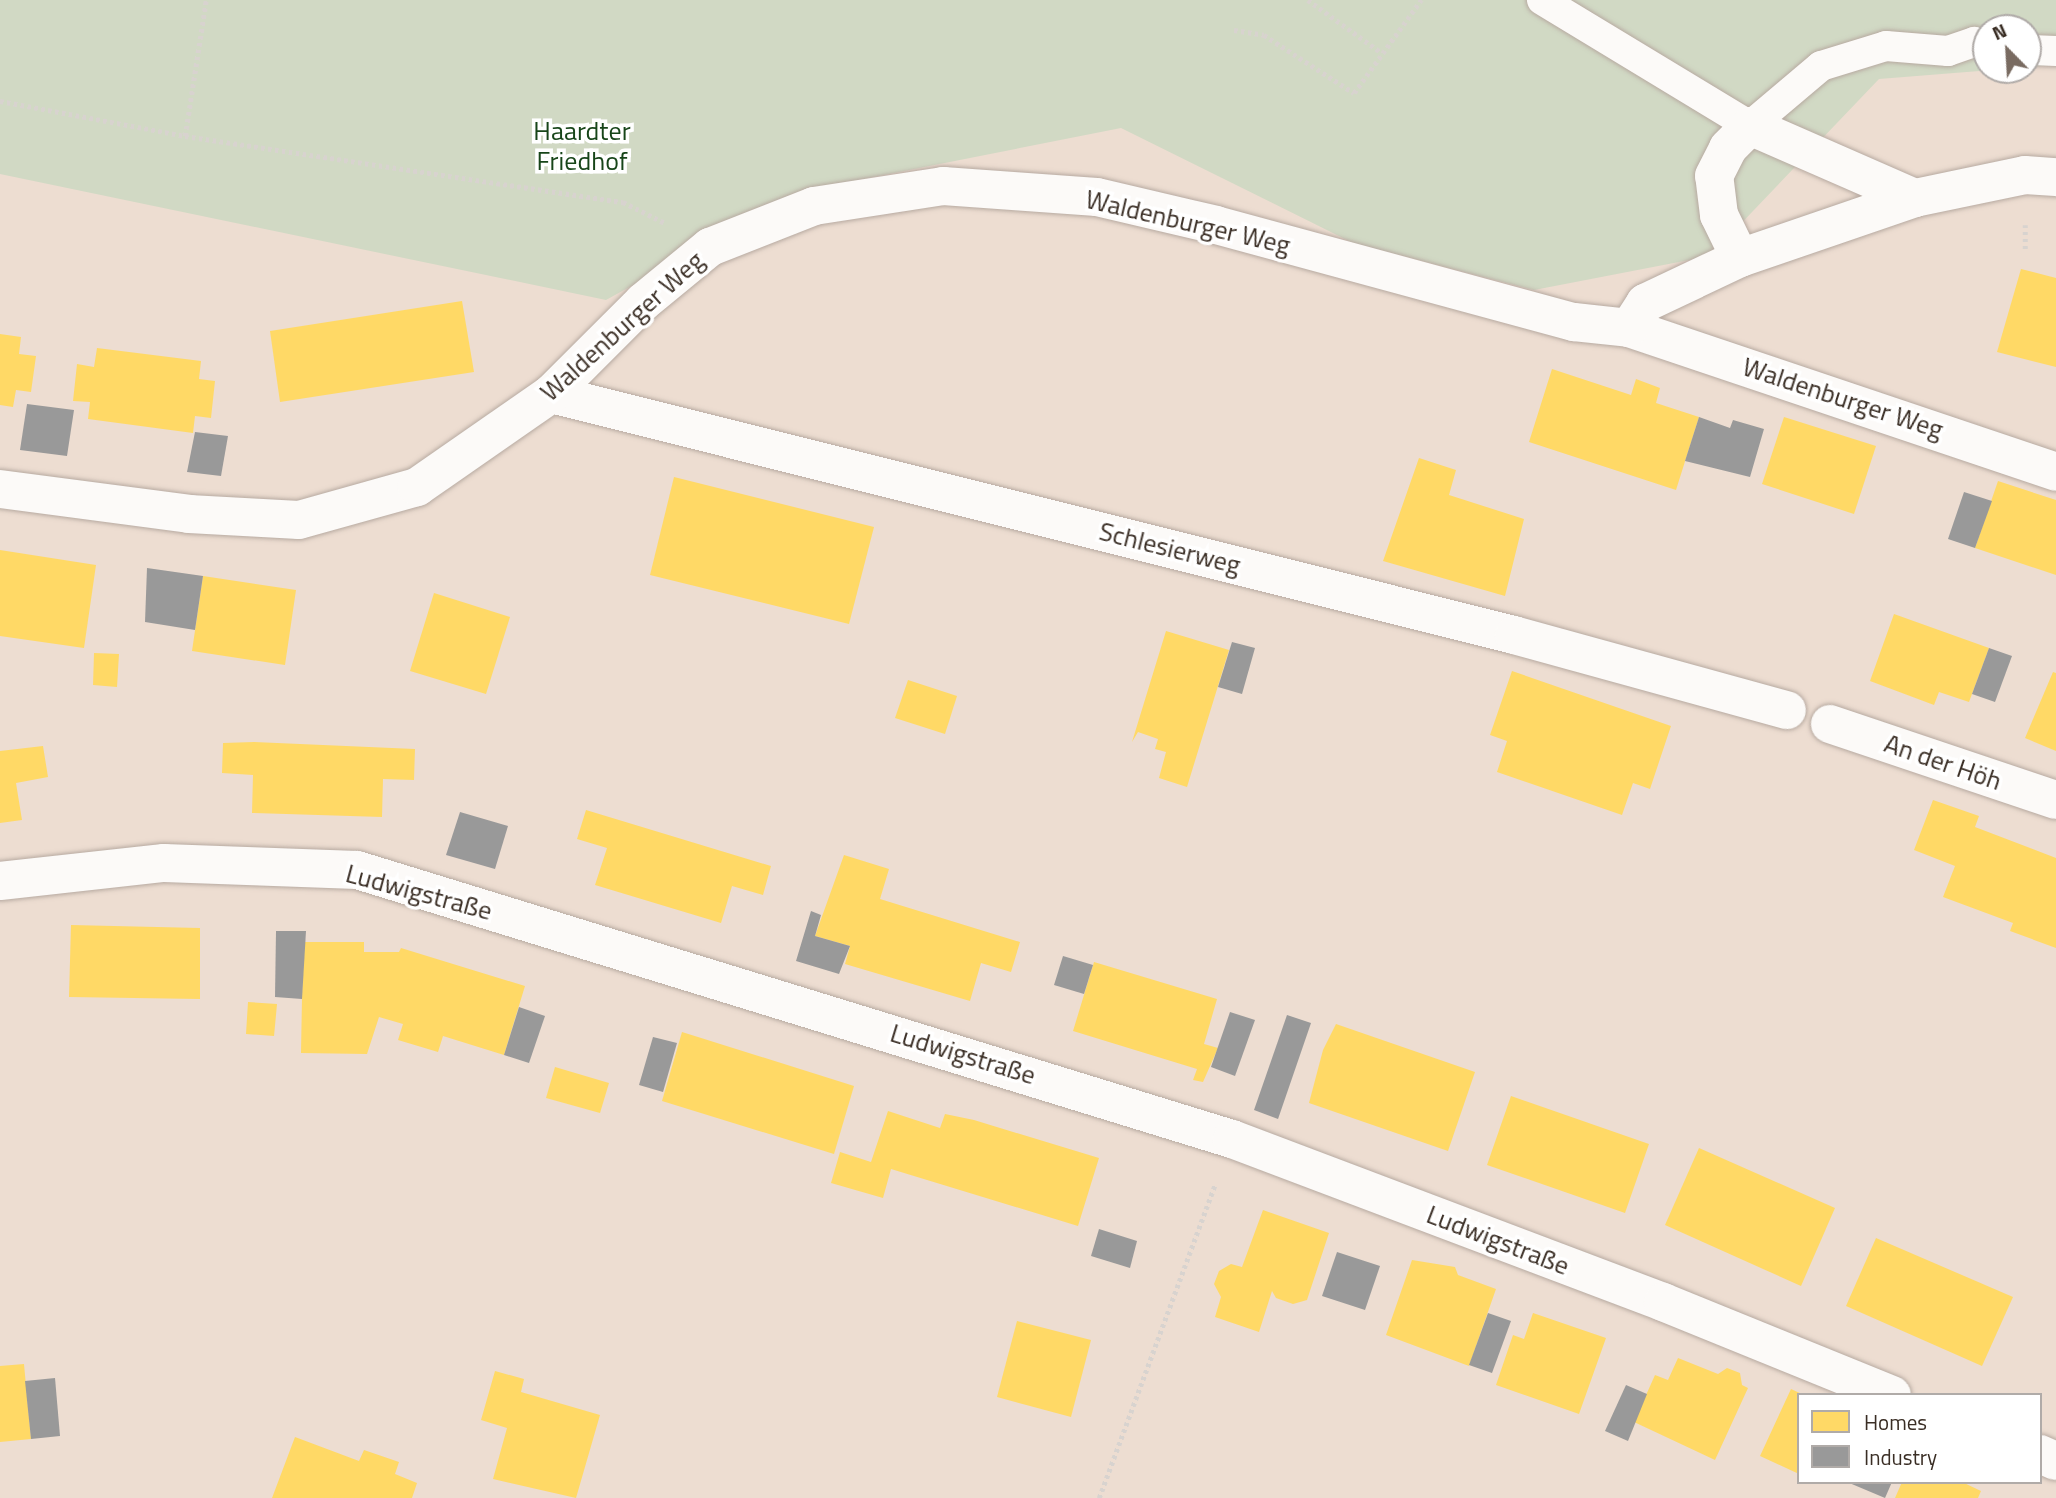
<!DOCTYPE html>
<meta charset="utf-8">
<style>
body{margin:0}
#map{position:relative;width:2056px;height:1498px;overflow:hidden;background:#edddd1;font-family:"Titillium Web",sans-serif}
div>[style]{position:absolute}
.green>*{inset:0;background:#d1d9c4}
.homes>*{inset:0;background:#ffd966}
.industry>*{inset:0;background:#999}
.path>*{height:4.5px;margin-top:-2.25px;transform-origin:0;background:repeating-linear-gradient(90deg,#d8d3cf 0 3.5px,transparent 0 7px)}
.roads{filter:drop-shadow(0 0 2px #b7aaa1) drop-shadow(0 0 2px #b7aaa1)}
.lane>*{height:30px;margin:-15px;padding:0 15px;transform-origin:15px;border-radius:15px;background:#fcfaf8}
.street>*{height:38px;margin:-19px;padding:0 19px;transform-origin:19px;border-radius:19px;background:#fcfaf8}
span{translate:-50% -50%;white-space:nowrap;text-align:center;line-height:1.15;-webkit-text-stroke:7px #fff;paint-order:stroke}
.park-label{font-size:26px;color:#174519}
.street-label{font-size:26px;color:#3a2e25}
.legend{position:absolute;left:1797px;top:1393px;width:245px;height:91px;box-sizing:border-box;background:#fff;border:2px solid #b0aba8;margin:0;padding:9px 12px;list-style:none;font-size:21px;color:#3a2e25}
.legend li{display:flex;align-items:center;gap:14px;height:35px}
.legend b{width:35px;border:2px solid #b0aba8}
.north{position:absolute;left:1972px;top:14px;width:70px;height:70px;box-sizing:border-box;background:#fff;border:2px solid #b0aba8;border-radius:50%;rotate:336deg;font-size:19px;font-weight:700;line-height:28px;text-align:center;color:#3a2e25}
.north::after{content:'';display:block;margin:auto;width:24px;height:32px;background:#796b61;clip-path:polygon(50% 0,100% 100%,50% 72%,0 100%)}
</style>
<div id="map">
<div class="green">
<i style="clip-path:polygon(0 0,2056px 0,2056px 65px,2028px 67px,2028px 28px,1986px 28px,1986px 70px,1992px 70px,1879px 79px,1710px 256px,1534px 290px,1353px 243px,1121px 128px,803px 191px,606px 300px,0 174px)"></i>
</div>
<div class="homes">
<i style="clip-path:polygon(2021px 269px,2056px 278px,2056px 367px,1997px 352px)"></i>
<i style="clip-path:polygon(462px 301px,474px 372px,280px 402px,270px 331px)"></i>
<i style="clip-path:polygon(0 334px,21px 337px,19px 354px,36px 356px,31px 392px,16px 390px,13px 407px,0 405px)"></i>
<i style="clip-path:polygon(97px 348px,201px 361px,199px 379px,215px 381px,211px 418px,195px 416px,193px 433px,88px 419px,90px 402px,73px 401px,77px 364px,94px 367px)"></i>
<i style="clip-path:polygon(1552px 369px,1631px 395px,1636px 379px,1660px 388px,1656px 403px,1699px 417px,1676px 490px,1529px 442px)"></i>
<i style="clip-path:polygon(1784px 417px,1876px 446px,1854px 514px,1762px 484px)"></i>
<i style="clip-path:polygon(1419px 458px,1456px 470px,1449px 495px,1524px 519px,1505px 596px,1383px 561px)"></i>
<i style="clip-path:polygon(674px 477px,874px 527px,849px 624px,650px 575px)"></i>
<i style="clip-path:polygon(1998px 481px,2056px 500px,2056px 575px,1975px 548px)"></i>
<i style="clip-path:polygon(0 550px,96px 565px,84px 648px,0 636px)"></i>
<i style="clip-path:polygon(203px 576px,296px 590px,285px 665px,192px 651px)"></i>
<i style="clip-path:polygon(434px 593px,510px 617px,486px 694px,410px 671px)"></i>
<i style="clip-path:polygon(1894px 614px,1989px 648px,1969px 702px,1939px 692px,1934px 705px,1870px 681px)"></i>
<i style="clip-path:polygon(1166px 631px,1229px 650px,1187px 787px,1159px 778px,1166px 752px,1155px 749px,1158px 739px,1138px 732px,1132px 742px)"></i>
<i style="clip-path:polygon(94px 653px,119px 654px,117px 687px,93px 685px)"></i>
<i style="clip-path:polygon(1512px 671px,1671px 726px,1650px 789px,1633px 783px,1622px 815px,1497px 772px,1507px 741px,1490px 735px)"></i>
<i style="clip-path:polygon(2053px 672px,2056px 673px,2056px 751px,2025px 738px)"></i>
<i style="clip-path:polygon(908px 680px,957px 696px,945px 734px,895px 718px)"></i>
<i style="clip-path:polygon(254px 742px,415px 749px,414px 780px,383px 779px,382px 817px,252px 813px,253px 775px,222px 773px,223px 743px)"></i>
<i style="clip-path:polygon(43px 746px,48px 777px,16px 783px,22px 820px,0 823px,0 751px)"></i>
<i style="clip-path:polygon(1933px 800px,1979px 816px,1975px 827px,2056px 858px,2056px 948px,2010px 931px,2013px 923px,1943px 897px,1955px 866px,1914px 850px)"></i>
<i style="clip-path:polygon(586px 810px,771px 866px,763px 895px,732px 886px,721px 923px,595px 885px,607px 848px,577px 839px)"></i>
<i style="clip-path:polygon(844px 855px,889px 869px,880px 899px,1020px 942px,1011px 972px,981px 963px,970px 1001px,845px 964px,850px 946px,815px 936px)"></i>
<i style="clip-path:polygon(71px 925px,200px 928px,200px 999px,69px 997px)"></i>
<i style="clip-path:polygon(303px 942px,364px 942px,364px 952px,399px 952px,401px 948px,525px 986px,504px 1055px,443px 1036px,438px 1052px,398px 1040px,403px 1024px,379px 1017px,367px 1054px,301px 1053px)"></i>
<i style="clip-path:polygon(1094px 962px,1217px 999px,1204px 1044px,1218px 1048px,1203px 1082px,1193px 1080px,1197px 1069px,1073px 1031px)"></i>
<i style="clip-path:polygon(248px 1002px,277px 1004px,274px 1036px,246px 1034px)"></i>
<i style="clip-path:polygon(1336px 1024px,1475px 1072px,1448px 1151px,1309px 1103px,1323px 1050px)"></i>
<i style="clip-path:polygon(682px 1032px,854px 1086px,834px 1154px,662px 1101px)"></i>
<i style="clip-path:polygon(555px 1067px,609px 1083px,600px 1113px,546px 1098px)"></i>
<i style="clip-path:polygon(1511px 1096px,1649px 1144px,1625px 1213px,1487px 1165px)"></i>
<i style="clip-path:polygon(888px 1111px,940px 1128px,945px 1114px,974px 1120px,1099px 1158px,1078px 1226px,891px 1169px,883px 1198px,831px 1183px,840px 1152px,871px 1162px)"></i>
<i style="clip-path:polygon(1699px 1148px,1835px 1208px,1801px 1286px,1665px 1225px)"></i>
<i style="clip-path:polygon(1263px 1210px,1329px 1233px,1307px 1300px,1293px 1304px,1276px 1298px,1272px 1291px,1259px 1332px,1215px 1317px,1221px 1297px,1214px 1284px,1219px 1271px,1231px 1264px,1242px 1267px)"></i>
<i style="clip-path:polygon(1876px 1238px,2013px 1297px,1982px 1366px,1846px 1306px)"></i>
<i style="clip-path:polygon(1412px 1260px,1455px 1267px,1458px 1275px,1496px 1289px,1469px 1366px,1386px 1335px)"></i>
<i style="clip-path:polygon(1533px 1313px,1606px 1338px,1579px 1414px,1496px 1385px,1513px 1335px,1524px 1339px)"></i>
<i style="clip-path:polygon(1017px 1321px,1091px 1340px,1071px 1417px,997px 1397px)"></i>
<i style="clip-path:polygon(1678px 1358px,1718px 1374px,1727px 1368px,1740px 1373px,1742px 1385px,1748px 1388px,1715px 1460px,1634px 1422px,1655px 1375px,1668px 1380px)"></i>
<i style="clip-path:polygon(24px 1364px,31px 1439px,0 1442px,0 1366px)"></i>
<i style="clip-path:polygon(495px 1371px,524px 1379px,521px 1392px,600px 1415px,576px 1498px,493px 1479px,507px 1428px,481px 1420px)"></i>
<i style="clip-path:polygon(1791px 1389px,1804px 1395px,1799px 1395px,1799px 1474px,1760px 1456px)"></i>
<i style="clip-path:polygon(295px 1437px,359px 1461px,364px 1450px,399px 1462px,395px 1474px,417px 1483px,412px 1498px,272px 1498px)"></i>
<i style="clip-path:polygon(1902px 1482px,1962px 1482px,1981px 1491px,1978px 1498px,1895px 1498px)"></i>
</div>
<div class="industry">
<i style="clip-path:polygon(27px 404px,74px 410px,67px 456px,20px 450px)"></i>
<i style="clip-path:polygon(1699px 417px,1730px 428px,1733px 420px,1764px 429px,1750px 477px,1685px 461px)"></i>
<i style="clip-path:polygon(195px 432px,228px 436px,221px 476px,187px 472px)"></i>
<i style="clip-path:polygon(1964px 492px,1992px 501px,1975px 548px,1948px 539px)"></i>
<i style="clip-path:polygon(147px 568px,203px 576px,195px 630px,145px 622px)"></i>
<i style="clip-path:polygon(1232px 642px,1255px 648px,1242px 694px,1218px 687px)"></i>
<i style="clip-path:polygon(1989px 648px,2012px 656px,1995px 702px,1972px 694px)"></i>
<i style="clip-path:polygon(460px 812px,508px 826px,495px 869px,446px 855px)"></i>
<i style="clip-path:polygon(811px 911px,821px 915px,815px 936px,850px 946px,839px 974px,796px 961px)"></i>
<i style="clip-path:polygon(276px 931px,306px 931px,302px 999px,275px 997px)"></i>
<i style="clip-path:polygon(1063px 956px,1093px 965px,1084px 994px,1054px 985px)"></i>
<i style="clip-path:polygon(519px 1007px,545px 1016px,529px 1063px,504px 1055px)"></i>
<i style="clip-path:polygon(1230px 1012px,1255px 1020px,1235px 1076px,1211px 1067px)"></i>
<i style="clip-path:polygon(1287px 1015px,1311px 1023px,1278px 1119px,1254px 1110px)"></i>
<i style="clip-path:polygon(653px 1037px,677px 1043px,663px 1092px,639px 1085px)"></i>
<i style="clip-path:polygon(1099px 1229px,1137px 1241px,1130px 1268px,1091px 1256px)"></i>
<i style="clip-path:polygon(1337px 1252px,1380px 1266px,1365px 1310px,1322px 1296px)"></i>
<i style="clip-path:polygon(1488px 1313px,1511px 1321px,1492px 1373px,1469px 1365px)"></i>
<i style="clip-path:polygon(55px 1378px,60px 1436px,31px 1439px,25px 1381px)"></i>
<i style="clip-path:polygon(1626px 1385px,1647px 1394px,1628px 1441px,1605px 1431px)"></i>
<i style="clip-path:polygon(1847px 1482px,1892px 1482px,1885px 1498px)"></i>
</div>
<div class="path">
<i style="left:1308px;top:0;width:91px;rotate:35.6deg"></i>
<i style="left:1234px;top:30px;width:30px;rotate:9deg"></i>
<i style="left:1264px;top:35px;width:107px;rotate:32.8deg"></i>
<i style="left:1354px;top:93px;width:115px;rotate:-54.2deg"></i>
<i style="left:0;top:101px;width:188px;rotate:10.7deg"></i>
<i style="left:185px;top:136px;width:443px;rotate:8.6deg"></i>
<i style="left:623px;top:202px;width:47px;rotate:26.6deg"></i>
<i style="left:185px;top:136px;width:138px;rotate:-81.2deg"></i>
<i style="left:2025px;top:249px;width:24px;rotate:-90deg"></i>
<i style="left:1099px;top:1498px;width:335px;rotate:-69.7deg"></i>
</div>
<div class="roads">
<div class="lane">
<i style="left:1542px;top:0;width:243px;rotate:31.2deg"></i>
<i style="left:1750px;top:126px;width:93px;rotate:-40.2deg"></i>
<i style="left:1821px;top:66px;width:68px;rotate:-17.1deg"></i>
<i style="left:1886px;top:46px;width:62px;rotate:4.6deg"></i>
<i style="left:1948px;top:51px;width:28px;rotate:-19deg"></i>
<i style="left:1974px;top:42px;width:12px;rotate:14deg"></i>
<i style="left:2028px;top:50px;width:28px;rotate:2deg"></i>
</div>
<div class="street">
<i style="left:1740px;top:258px;width:48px;rotate:-116deg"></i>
<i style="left:1719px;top:215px;width:39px;rotate:-97deg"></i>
<i style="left:1714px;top:176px;width:31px;rotate:-63deg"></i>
<i style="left:1728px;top:148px;width:31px;rotate:-45deg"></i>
<i style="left:1750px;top:126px;width:180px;rotate:23.6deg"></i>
<i style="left:1629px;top:328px;width:451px;rotate:18.6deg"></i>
<i style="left:551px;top:394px;width:993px;rotate:14.05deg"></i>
<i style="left:1514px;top:635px;width:283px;rotate:15.4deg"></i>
<i style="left:0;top:489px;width:191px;rotate:7.5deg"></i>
<i style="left:189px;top:514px;width:110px;rotate:3.1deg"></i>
<i style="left:299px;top:520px;width:123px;rotate:-15.6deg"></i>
<i style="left:417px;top:487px;width:163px;rotate:-34.8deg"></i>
<i style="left:551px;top:394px;width:130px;rotate:-45deg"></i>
<i style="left:643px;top:302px;width:87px;rotate:-39.4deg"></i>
<i style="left:710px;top:247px;width:112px;rotate:-21.5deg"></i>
<i style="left:814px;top:206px;width:131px;rotate:-8.8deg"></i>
<i style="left:943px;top:186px;width:154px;rotate:4.1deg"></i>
<i style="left:1097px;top:197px;width:122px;rotate:13.2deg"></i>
<i style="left:1216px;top:225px;width:371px;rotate:15.2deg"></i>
<i style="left:1574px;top:322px;width:55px;rotate:6.2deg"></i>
<i style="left:1629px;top:328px;width:30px;rotate:-57deg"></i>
<i style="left:1645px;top:303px;width:105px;rotate:-25.3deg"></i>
<i style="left:1740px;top:258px;width:185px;rotate:-18.9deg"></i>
<i style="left:1915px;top:198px;width:112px;rotate:-11.8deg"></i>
<i style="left:2025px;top:175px;width:31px;rotate:4deg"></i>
<i style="left:1830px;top:724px;width:238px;rotate:18.6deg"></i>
<i style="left:0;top:881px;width:165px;rotate:-6.3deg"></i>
<i style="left:164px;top:863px;width:193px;rotate:2.1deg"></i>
<i style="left:357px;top:870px;width:915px;rotate:17.09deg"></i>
<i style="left:1232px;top:1139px;width:461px;rotate:20.7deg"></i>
<i style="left:1663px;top:1302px;width:247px;rotate:22.1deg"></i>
<i style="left:2040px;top:1454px;width:17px;rotate:24deg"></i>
</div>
</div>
<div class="park-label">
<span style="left:582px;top:146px">Haardter<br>Friedhof</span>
</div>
<div class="street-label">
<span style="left:1188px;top:222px;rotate:13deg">Waldenburger Weg</span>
<span style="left:622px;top:326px;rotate:-42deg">Waldenburger Weg</span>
<span style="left:1843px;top:398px;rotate:18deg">Waldenburger Weg</span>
<span style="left:1170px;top:548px;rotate:14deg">Schlesierweg</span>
<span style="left:1943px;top:762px;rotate:19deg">An der Höh</span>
<span style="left:419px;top:892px;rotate:15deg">Ludwigstraße</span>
<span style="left:963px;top:1054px;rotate:17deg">Ludwigstraße</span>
<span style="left:1498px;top:1240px;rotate:21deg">Ludwigstraße</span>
</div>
<ul class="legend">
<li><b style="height:19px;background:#ffd966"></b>Homes</li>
<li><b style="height:19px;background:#999"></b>Industry</li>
</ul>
<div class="north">N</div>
</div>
